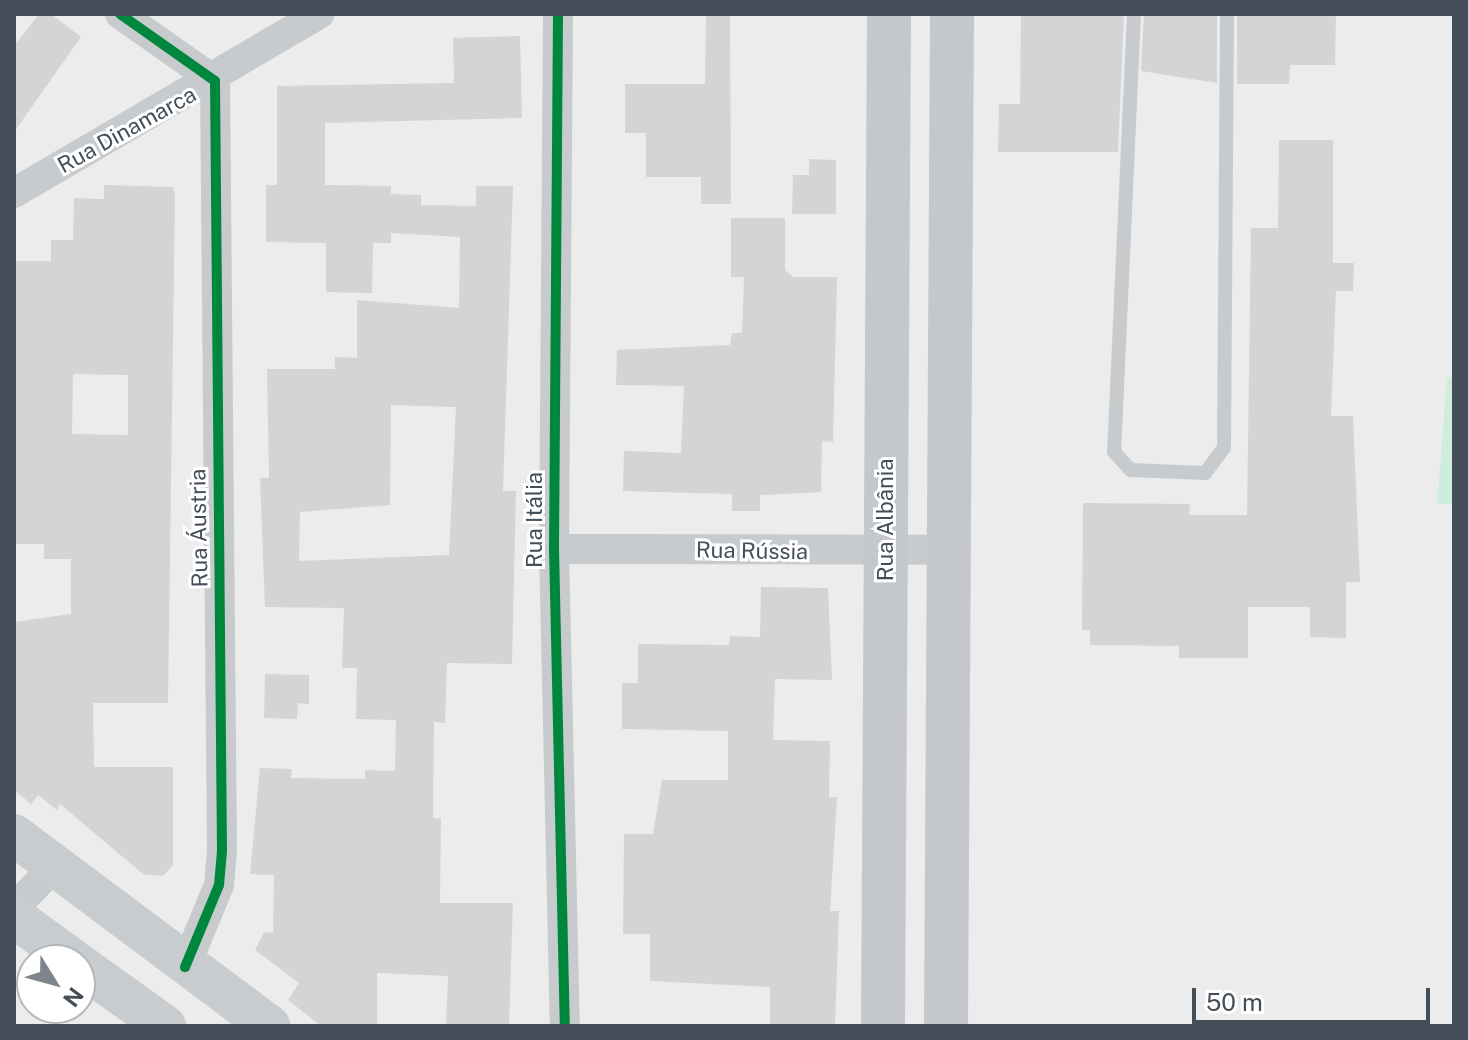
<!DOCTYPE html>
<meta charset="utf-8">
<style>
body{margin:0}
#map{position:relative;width:1468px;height:1040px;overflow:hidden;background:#edecec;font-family:"Public Sans",sans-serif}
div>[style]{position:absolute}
.green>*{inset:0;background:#cfeddc}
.building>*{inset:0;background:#d4d4d6}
.lane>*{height:14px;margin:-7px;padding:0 7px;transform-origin:7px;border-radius:7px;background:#c8cbcd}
.street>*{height:30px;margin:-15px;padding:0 15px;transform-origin:15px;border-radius:15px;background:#c8cbcd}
.secondary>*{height:42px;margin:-21px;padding:0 21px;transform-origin:21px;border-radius:21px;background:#c9cccf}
.primary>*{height:44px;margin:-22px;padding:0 22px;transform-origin:22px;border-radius:22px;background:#c4c7cb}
.cycleway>*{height:10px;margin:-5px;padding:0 5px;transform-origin:5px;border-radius:5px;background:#00873e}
span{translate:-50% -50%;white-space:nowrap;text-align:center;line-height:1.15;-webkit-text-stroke:6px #fff;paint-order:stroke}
.street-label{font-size:22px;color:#444e58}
.frame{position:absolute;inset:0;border:16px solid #444e58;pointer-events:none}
.north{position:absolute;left:16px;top:944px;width:80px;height:80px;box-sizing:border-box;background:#fff;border:2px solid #b4b8bc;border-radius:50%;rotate:127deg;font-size:22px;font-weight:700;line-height:32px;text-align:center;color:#444e58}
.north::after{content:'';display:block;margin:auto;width:28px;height:36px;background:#7f858c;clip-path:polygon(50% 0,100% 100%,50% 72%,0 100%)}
.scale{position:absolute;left:1192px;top:988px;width:238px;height:36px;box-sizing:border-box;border:4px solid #444e58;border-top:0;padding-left:10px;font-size:24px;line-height:28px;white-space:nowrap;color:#444e58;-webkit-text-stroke:6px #fff;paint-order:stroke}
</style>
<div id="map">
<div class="green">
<i style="clip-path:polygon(1454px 376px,1454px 504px,1437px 504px,1447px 378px)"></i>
</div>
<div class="building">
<i style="clip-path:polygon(39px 14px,51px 14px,81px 37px,14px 132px,14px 46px)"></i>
<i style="clip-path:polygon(706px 14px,730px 14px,731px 204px,701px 204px,701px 177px,646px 177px,646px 133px,625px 133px,625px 84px,705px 84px)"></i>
<i style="clip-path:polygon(1021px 14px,1124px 14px,1118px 152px,998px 152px,999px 104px,1020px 104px)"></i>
<i style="clip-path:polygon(1144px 14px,1217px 14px,1217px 83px,1141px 71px)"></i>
<i style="clip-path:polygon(1237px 14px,1336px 14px,1335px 65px,1290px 65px,1289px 84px,1237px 84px)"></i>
<i style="clip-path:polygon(evenodd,520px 36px,522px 118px,325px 123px,325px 185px,391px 186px,391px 194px,421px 195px,421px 205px,476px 206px,476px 186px,513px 186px,503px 491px,516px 491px,512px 664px,447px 663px,445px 723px,434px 722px,433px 818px,441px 818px,440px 903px,513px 903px,509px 1026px,446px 1026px,448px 976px,377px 973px,377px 1026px,321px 1026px,288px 1000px,299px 983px,255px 950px,264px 932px,273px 933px,274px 875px,250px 874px,260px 768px,292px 769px,291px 778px,365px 779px,365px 770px,395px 771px,396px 720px,356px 719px,357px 668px,342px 668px,344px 608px,265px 607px,260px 478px,269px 478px,267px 369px,335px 369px,335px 357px,357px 358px,357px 300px,459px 308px,460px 237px,391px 233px,391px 243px,373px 243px,372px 293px,326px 292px,326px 243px,266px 242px,266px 185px,277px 185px,277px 86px,454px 83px,453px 38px,520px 36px,391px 405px,456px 407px,449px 555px,299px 561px,300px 512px,390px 505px,391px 405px)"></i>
<i style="clip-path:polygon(1279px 140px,1333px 140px,1333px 263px,1354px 263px,1353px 291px,1336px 291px,1331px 416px,1353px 416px,1360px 582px,1346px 582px,1346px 638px,1310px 637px,1310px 607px,1248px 607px,1248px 658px,1179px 658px,1179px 646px,1090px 645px,1090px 630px,1082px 630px,1083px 503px,1190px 504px,1189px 515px,1247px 515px,1251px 228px,1278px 228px)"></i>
<i style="clip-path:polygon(809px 159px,836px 160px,836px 214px,792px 214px,793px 175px,809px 175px)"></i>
<i style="clip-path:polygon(evenodd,104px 185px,173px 187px,175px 195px,168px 703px,93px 703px,94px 767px,173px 767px,173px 865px,163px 876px,143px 874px,60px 804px,57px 810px,38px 795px,31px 804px,14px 790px,14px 622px,71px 614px,71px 559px,44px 559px,44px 544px,14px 544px,14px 261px,51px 261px,51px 240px,73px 240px,74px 198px,104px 199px,104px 185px,73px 374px,128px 375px,128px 435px,72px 434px,73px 374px)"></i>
<i style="clip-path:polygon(731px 218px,785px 218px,785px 270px,793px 277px,837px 277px,833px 442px,822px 441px,821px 492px,760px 495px,760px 511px,732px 511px,732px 494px,623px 491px,624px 451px,681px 453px,684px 386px,616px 385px,617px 350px,730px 345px,732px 333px,742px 333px,744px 277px,731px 277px)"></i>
<i style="clip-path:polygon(761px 587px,828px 588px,832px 680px,775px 679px,773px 740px,830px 741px,829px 797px,837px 797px,830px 911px,839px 911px,835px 1026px,770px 1026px,770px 987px,650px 981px,650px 934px,623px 934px,624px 834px,653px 834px,662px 780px,728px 780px,728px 731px,622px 729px,622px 683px,638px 683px,638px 644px,729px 645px,730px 636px,760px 637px)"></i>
<i style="clip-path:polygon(265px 674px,309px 675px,309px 704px,298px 703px,297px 719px,264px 718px)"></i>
</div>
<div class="lane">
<i style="left:1134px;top:14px;width:438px;rotate:92.6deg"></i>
<i style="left:1114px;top:452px;width:25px;rotate:47deg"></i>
<i style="left:1131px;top:470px;width:74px;rotate:2.3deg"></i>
<i style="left:1205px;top:473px;width:31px;rotate:-53deg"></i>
<i style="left:1224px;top:448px;width:434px;rotate:-89.6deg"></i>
</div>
<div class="street">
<i style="left:120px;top:14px;width:116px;rotate:35.2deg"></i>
<i style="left:215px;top:81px;width:770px;rotate:89.48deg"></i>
<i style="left:222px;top:851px;width:34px;rotate:95deg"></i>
<i style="left:219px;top:885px;width:89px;rotate:112.5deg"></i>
<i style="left:558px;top:14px;width:535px;rotate:90.43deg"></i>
<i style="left:554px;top:549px;width:477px;rotate:88.7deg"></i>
<i style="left:14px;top:193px;width:354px;rotate:-30.4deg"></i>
<i style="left:554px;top:549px;width:395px;rotate:0.1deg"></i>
<i style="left:14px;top:908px;width:57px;rotate:-45.7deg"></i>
</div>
<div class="secondary">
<i style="left:14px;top:835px;width:319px;rotate:36.8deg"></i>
<i style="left:14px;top:917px;width:73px;rotate:36.1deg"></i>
<i style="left:80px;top:965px;width:105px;rotate:35.7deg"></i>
</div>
<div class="primary">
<i style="left:883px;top:1026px;width:1012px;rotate:-89.66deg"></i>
<i style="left:946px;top:1026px;width:1012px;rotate:-89.66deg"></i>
</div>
<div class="cycleway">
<i style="left:120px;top:14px;width:116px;rotate:35.2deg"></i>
<i style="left:215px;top:81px;width:770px;rotate:89.48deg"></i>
<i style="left:222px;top:851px;width:34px;rotate:95deg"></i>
<i style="left:219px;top:885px;width:89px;rotate:112.5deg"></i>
<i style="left:558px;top:14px;width:535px;rotate:90.43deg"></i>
<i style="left:554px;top:549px;width:477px;rotate:88.7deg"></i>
</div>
<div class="street-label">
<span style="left:127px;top:130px;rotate:-29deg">Rua Dinamarca</span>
<span style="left:535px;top:520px;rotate:-90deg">Rua Itália</span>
<span style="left:886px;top:520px;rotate:-90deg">Rua Albânia</span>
<span style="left:199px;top:528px;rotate:-91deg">Rua Áustria</span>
<span style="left:752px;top:551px;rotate:1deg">Rua Rússia</span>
</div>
<div class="frame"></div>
<div class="north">N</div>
<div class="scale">50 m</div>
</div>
